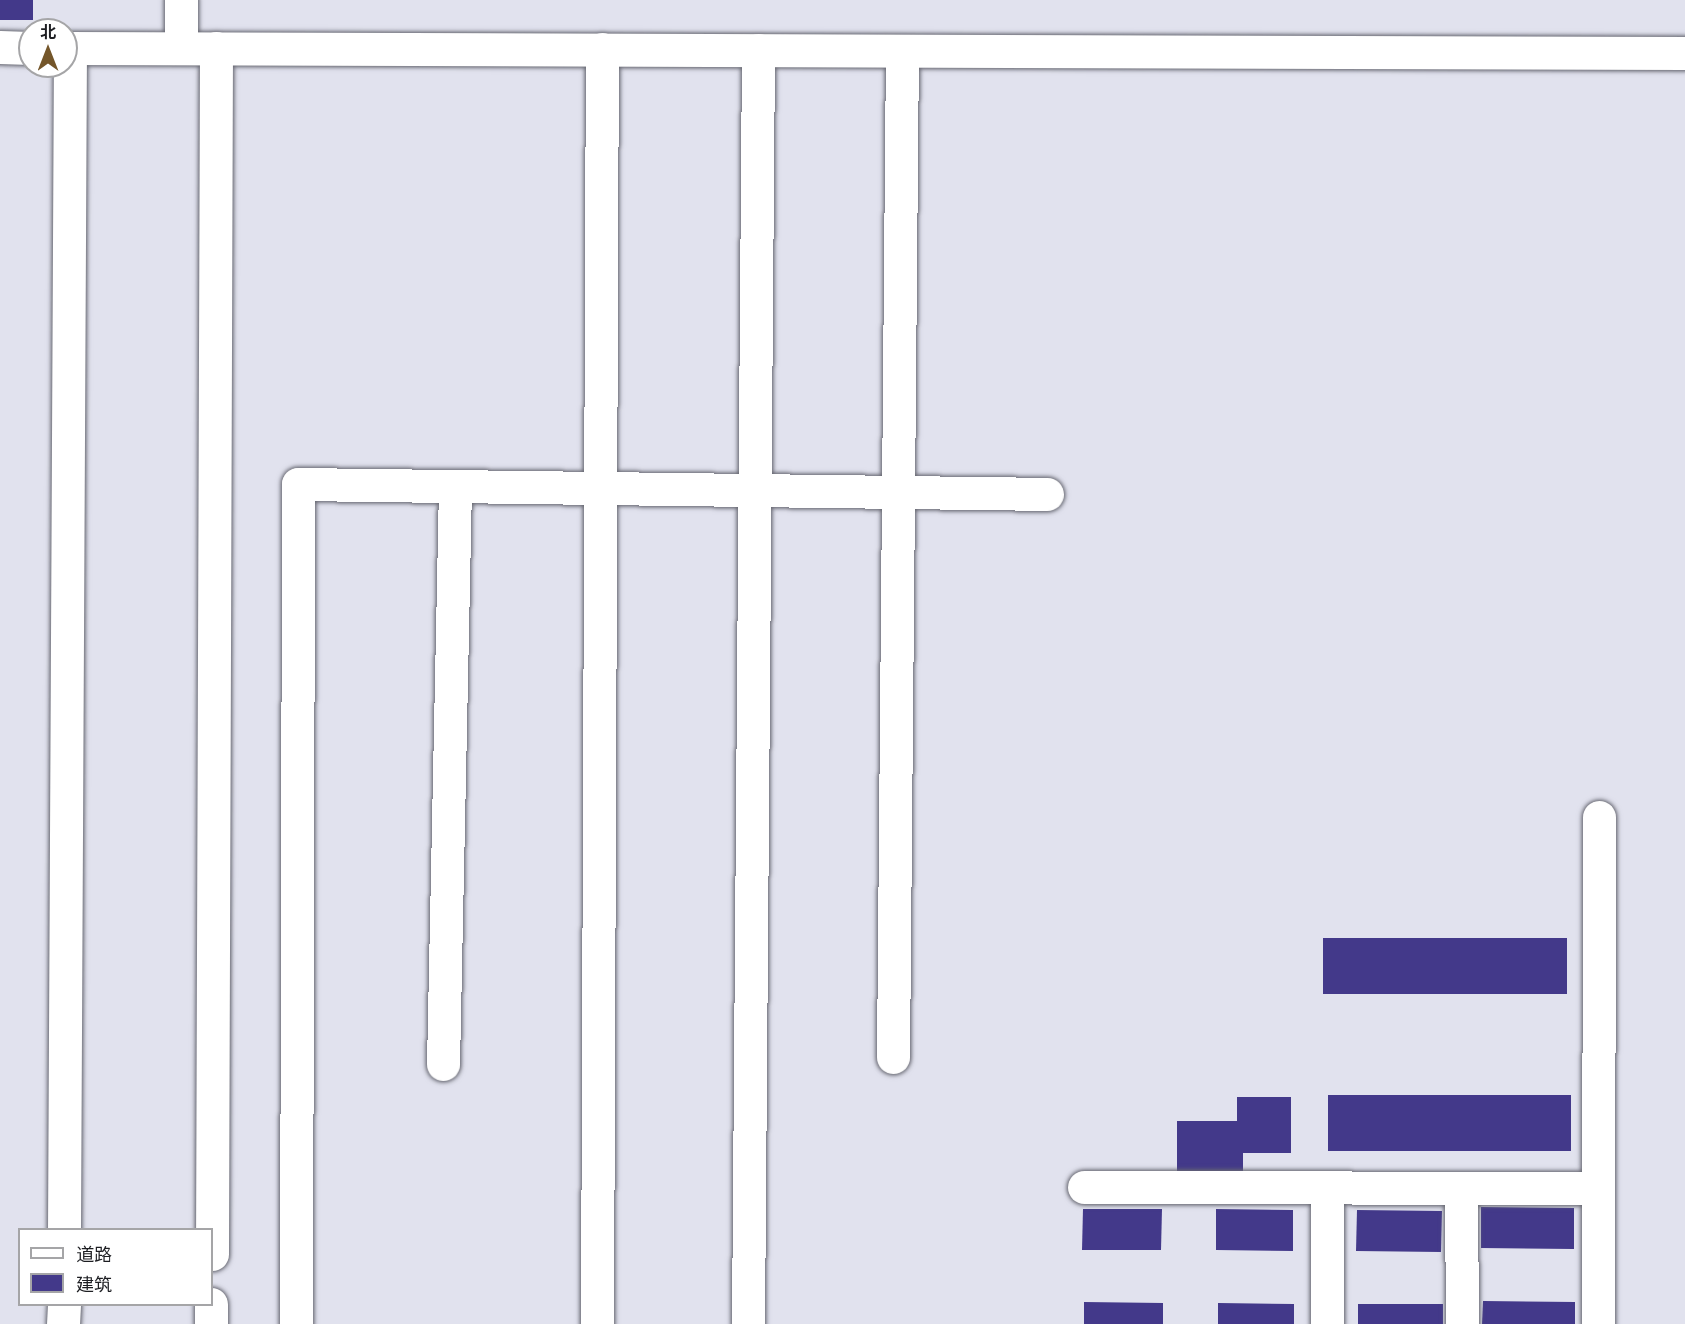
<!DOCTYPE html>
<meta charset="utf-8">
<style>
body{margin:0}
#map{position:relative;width:1685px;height:1324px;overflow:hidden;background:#e1e2ee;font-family:Ubuntu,"Noto Sans SC",sans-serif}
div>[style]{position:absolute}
.building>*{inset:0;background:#43398a}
.roads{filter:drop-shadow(0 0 2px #676872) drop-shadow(0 0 2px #676872)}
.minor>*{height:33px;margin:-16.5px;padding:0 16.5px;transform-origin:16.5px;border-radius:16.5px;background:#fff}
span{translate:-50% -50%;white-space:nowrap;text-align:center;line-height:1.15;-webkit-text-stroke:6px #fff;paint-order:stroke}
.legend{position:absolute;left:18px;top:1228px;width:195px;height:78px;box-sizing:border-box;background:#fff;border:2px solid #a5a5a7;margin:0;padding:8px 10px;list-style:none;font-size:18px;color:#1d1e22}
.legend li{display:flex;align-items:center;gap:12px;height:30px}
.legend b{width:30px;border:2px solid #a5a5a7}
.north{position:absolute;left:18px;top:18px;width:60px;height:60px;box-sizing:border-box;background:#fff;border:2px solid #a5a5a7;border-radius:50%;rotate:0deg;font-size:16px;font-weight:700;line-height:24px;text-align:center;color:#1d1e22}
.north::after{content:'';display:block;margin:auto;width:21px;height:27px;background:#74562a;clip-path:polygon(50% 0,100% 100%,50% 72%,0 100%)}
</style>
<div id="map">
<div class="building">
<i style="clip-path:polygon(0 0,33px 0,33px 20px,0 20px)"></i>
<i style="clip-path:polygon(1323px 938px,1567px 938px,1567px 994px,1323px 994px)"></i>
<i style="clip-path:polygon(1328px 1095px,1571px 1095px,1571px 1151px,1328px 1151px)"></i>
<i style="clip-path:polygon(1237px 1097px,1291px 1097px,1291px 1153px,1243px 1153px,1243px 1172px,1177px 1172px,1177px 1121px,1237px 1121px)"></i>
<i style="clip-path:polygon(1481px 1207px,1574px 1208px,1574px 1249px,1481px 1248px)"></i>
<i style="clip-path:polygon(1083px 1209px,1162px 1209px,1161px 1250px,1082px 1250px)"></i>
<i style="clip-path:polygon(1216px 1209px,1293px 1210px,1293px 1251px,1216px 1250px)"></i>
<i style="clip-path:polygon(1357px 1210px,1442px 1211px,1441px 1252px,1356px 1251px)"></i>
<i style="clip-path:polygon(1483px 1301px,1575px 1302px,1575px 1324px,1482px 1324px)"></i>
<i style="clip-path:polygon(1084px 1302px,1163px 1303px,1163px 1324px,1084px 1324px)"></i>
<i style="clip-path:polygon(1218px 1303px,1294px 1304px,1294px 1324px,1218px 1324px)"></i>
<i style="clip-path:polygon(1358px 1304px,1443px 1304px,1443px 1324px,1358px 1324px)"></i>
</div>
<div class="roads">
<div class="minor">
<i style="left:0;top:47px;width:30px;rotate:2deg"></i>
<i style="left:66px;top:48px;width:1619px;rotate:0.18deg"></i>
<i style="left:181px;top:48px;width:48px;rotate:-90deg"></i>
<i style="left:893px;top:1057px;width:1006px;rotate:-89.49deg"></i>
<i style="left:443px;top:1064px;width:578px;rotate:-88.81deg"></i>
<i style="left:1084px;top:1187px;width:514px;rotate:0.11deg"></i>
<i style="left:1461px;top:1188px;width:136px;rotate:89.6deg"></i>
<i style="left:64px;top:1230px;width:1182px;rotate:-89.71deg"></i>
<i style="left:212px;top:1254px;width:1206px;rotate:-89.81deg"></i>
<i style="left:63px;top:1324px;width:20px;rotate:-87deg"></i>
<i style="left:211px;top:1324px;width:20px;rotate:-90deg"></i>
<i style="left:296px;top:1324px;width:840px;rotate:-89.86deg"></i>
<i style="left:298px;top:484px;width:749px;rotate:0.76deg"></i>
<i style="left:597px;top:1324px;width:1275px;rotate:-89.78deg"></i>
<i style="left:748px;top:1324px;width:1274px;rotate:-89.55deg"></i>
<i style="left:1327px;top:1324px;width:136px;rotate:-90deg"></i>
<i style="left:1598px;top:1324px;width:507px;rotate:-89.89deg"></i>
</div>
</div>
<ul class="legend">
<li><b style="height:8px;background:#fff"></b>道路</li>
<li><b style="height:16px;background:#43398a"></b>建筑</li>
</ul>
<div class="north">北</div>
</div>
